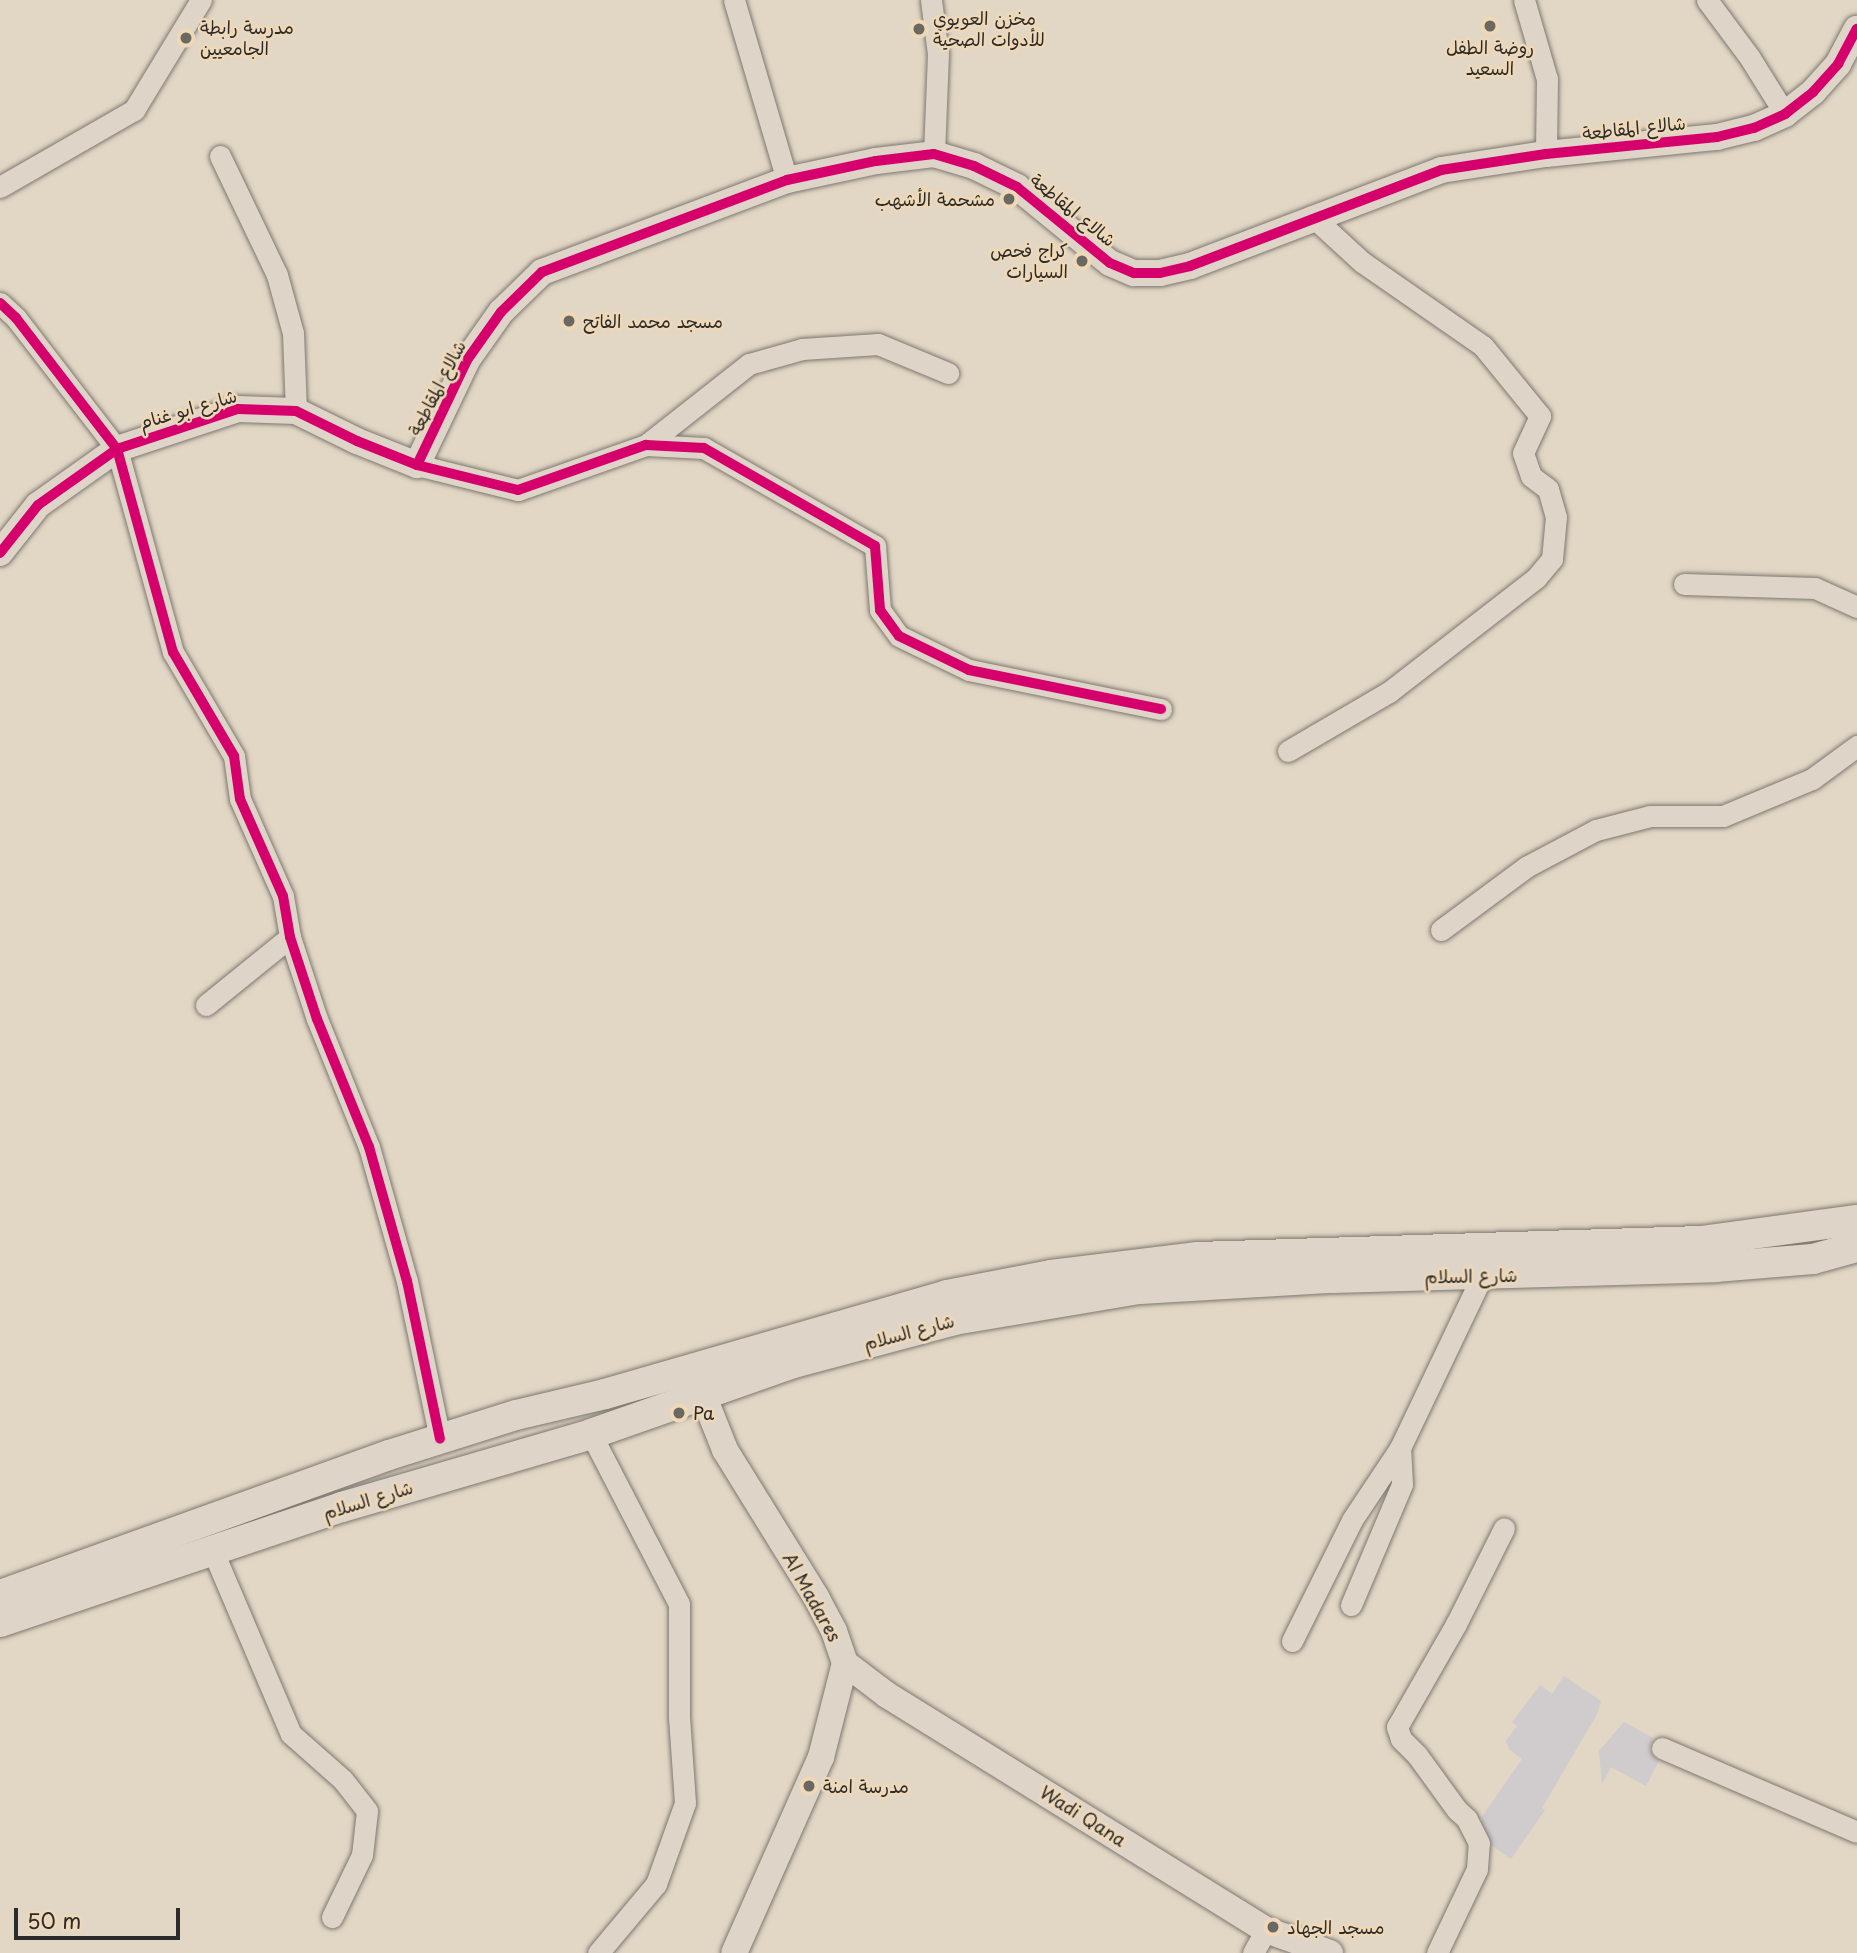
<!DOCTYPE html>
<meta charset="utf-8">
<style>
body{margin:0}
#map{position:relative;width:1857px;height:1953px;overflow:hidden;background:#e2d6c4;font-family:"Playpen Sans","Playpen Sans Arabic",sans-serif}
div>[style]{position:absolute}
.building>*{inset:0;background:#d0cbcc}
.roads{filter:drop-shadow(0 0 2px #7d7870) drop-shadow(0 0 2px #7d7870)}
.minor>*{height:21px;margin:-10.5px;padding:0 10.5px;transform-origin:10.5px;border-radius:10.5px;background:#ded5c8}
.tertiary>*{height:26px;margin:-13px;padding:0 13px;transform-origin:13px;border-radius:13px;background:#ded5c8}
.secondary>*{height:30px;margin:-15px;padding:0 15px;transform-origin:15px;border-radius:15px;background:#ded5c8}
.cycleway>*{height:10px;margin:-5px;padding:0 5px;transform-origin:5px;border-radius:5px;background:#d6006c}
.dots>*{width:19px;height:19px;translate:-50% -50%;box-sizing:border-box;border:4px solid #efd8b7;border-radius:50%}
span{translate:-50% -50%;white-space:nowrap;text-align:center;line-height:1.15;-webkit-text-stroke:5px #efd8b7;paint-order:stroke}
.poi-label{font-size:18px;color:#2b2b2b}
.left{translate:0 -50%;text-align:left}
.right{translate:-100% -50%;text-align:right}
.street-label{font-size:18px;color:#2b2b2b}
.scale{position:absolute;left:14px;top:1908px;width:166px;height:32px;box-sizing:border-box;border:4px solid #2b2b2b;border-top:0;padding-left:9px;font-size:21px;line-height:24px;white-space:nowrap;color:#2b2b2b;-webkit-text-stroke:5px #efd8b7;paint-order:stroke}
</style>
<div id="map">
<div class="building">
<i style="clip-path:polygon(1564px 1676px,1601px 1701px,1597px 1714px,1542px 1808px,1545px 1810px,1511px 1859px,1492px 1846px,1481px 1818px,1522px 1759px,1509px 1749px,1506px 1741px,1517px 1726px,1512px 1722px,1540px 1685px,1552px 1694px)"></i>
<i style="clip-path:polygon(1624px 1722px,1653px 1738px,1649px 1750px,1659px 1761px,1646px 1786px,1611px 1767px,1602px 1784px,1599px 1751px)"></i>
</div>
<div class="roads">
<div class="minor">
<i style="left:734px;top:0;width:188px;rotate:73.6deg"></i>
<i style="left:931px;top:0;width:54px;rotate:82.6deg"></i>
<i style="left:938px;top:54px;width:100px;rotate:92.3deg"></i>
<i style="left:1524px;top:0;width:82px;rotate:73.8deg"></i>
<i style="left:1547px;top:79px;width:75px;rotate:90.8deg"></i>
<i style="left:1707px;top:0;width:72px;rotate:53.4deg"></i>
<i style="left:1750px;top:58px;width:66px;rotate:58deg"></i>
<i style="left:220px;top:156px;width:132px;rotate:64.4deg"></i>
<i style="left:277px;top:275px;width:60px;rotate:74.6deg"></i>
<i style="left:293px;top:333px;width:78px;rotate:87.8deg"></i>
<i style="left:0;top:187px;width:155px;rotate:-29.9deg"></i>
<i style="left:134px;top:110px;width:129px;rotate:-58.7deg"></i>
<i style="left:0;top:303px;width:22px;rotate:43deg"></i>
<i style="left:16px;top:318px;width:165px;rotate:52.4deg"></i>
<i style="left:117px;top:449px;width:211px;rotate:74.6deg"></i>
<i style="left:173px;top:652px;width:121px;rotate:59.6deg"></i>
<i style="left:234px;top:756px;width:43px;rotate:82.1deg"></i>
<i style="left:240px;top:799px;width:106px;rotate:66.1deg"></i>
<i style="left:283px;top:896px;width:42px;rotate:80.3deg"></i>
<i style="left:290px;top:937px;width:86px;rotate:71.8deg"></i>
<i style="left:317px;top:1019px;width:138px;rotate:67.9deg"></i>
<i style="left:369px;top:1147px;width:139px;rotate:74.2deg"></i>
<i style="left:407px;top:1281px;width:161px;rotate:78.2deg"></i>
<i style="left:646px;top:445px;width:131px;rotate:-38.2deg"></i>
<i style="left:749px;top:364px;width:55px;rotate:-15.8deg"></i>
<i style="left:802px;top:349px;width:76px;rotate:-3.8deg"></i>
<i style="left:878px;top:344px;width:76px;rotate:22.5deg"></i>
<i style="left:417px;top:465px;width:104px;rotate:13.9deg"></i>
<i style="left:518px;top:490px;width:136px;rotate:-19.4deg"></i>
<i style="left:646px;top:445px;width:58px;rotate:3deg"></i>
<i style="left:704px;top:448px;width:197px;rotate:29.8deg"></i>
<i style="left:875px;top:546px;width:64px;rotate:85.5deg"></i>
<i style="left:880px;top:610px;width:32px;rotate:54deg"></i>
<i style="left:899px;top:636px;width:78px;rotate:25.9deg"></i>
<i style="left:969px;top:670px;width:196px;rotate:11.5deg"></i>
<i style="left:1684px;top:584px;width:131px;rotate:1.7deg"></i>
<i style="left:1815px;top:588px;width:46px;rotate:24.3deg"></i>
<i style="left:1288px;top:751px;width:117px;rotate:-30.3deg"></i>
<i style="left:1389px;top:692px;width:186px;rotate:-37.8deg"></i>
<i style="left:1536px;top:578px;width:25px;rotate:-50deg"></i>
<i style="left:1552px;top:559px;width:42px;rotate:-84.6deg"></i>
<i style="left:1556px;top:517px;width:29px;rotate:-106deg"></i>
<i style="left:1548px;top:489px;width:21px;rotate:-143deg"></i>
<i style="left:1531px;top:476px;width:24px;rotate:-109deg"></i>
<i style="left:1523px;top:453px;width:41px;rotate:-65.3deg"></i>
<i style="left:1540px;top:416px;width:90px;rotate:-129.2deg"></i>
<i style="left:1483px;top:346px;width:147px;rotate:-145.2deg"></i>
<i style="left:1362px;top:262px;width:68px;rotate:-137.4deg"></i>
<i style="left:1441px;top:930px;width:106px;rotate:-36.5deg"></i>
<i style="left:1526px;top:867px;width:79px;rotate:-27.9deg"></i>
<i style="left:1596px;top:830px;width:56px;rotate:-14.5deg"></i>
<i style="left:1650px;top:816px;width:73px"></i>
<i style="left:1723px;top:816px;width:96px;rotate:-22.6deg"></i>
<i style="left:1812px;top:779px;width:56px;rotate:-36.3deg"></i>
<i style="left:206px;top:1005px;width:108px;rotate:-39deg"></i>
<i style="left:591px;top:1434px;width:191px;rotate:62.6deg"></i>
<i style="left:679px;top:1604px;width:113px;rotate:90deg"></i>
<i style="left:679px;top:1717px;width:86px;rotate:86deg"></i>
<i style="left:685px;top:1803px;width:86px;rotate:109.7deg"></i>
<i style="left:656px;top:1884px;width:90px;rotate:130deg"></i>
<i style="left:212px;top:1549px;width:201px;rotate:66.9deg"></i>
<i style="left:291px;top:1734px;width:69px;rotate:41.5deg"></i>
<i style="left:343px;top:1780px;width:39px;rotate:52deg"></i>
<i style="left:367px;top:1811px;width:44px;rotate:96.5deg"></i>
<i style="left:362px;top:1855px;width:69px;rotate:115.8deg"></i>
<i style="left:1351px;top:1605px;width:131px;rotate:-67.1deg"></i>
<i style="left:1402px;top:1484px;width:36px;rotate:-93deg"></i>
<i style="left:1292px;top:1641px;width:135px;rotate:-63.6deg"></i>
<i style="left:1352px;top:1520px;width:87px;rotate:-56.3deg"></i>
<i style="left:1400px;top:1448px;width:191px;rotate:-64.5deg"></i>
<i style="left:1662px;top:1748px;width:212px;rotate:23.3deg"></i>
<i style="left:1253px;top:1953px;width:26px;rotate:-61deg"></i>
<i style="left:1437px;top:1953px;width:93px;rotate:-64.5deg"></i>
<i style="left:1477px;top:1869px;width:26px;rotate:-86deg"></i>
<i style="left:1479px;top:1843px;width:27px;rotate:-117deg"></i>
<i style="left:1467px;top:1819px;width:13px;rotate:-138deg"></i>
<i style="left:1457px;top:1810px;width:68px;rotate:-126deg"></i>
<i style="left:1417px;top:1755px;width:23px;rotate:-135deg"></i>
<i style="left:1401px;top:1739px;width:13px;rotate:-108deg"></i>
<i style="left:1397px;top:1727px;width:119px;rotate:-60.2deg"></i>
<i style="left:1456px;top:1624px;width:107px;rotate:-63.4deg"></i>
</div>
<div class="tertiary">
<i style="left:0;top:553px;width:61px;rotate:-51.6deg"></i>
<i style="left:38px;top:505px;width:97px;rotate:-35.3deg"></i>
<i style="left:117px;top:449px;width:127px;rotate:-18.3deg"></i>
<i style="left:238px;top:409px;width:58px;rotate:2deg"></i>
<i style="left:296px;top:411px;width:68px;rotate:26.2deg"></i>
<i style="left:357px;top:441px;width:65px;rotate:21.8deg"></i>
<i style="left:417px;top:465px;width:116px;rotate:-64.5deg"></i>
<i style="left:467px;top:360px;width:59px;rotate:-54.7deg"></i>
<i style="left:501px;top:312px;width:57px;rotate:-44.3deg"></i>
<i style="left:542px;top:272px;width:262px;rotate:-20.6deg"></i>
<i style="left:787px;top:180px;width:91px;rotate:-12.1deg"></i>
<i style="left:876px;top:161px;width:58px;rotate:-6.9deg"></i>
<i style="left:934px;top:154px;width:42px;rotate:16.7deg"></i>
<i style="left:974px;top:166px;width:48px;rotate:26deg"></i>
<i style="left:1017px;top:187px;width:120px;rotate:39.3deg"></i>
<i style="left:1110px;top:263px;width:26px;rotate:23deg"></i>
<i style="left:1134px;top:273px;width:26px"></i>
<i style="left:1160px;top:273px;width:31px;rotate:-13deg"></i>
<i style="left:1190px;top:266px;width:269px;rotate:-20.9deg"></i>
<i style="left:1441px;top:170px;width:106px;rotate:-8.7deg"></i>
<i style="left:1546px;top:154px;width:172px;rotate:-5.7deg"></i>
<i style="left:1717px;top:137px;width:38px;rotate:-14deg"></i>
<i style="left:1754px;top:128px;width:34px;rotate:-24deg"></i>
<i style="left:1785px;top:114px;width:36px;rotate:-38deg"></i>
<i style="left:1813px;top:92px;width:38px;rotate:-48deg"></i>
<i style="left:1838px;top:64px;width:40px;rotate:-62deg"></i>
<i style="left:696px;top:1377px;width:79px;rotate:68.3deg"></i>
<i style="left:725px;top:1450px;width:173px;rotate:58.2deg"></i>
<i style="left:816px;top:1597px;width:38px;rotate:62deg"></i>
<i style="left:834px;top:1631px;width:34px;rotate:71deg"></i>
<i style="left:845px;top:1663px;width:97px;rotate:104.3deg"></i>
<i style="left:821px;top:1757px;width:214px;rotate:113.9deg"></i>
<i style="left:845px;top:1663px;width:53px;rotate:37.3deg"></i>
<i style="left:887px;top:1695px;width:446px;rotate:31.8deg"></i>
<i style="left:1266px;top:1930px;width:68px;rotate:19.8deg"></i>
</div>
<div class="secondary">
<i style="left:0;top:1595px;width:413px;rotate:-19.8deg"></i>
<i style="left:389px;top:1455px;width:133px;rotate:-17.5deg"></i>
<i style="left:516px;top:1415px;width:91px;rotate:-13.3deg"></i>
<i style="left:605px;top:1394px;width:356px;rotate:-16.1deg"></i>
<i style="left:947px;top:1295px;width:106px;rotate:-10.9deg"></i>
<i style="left:1051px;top:1275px;width:148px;rotate:-7deg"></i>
<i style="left:1198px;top:1257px;width:503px;rotate:-1.82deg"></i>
<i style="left:1701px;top:1241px;width:157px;rotate:-7.7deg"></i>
<i style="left:0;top:1622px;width:361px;rotate:-18.6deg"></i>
<i style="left:342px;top:1507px;width:259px;rotate:-16.3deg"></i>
<i style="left:591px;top:1434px;width:215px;rotate:-19.3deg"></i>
<i style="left:794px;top:1363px;width:166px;rotate:-15deg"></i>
<i style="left:954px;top:1320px;width:189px;rotate:-9.5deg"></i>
<i style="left:1140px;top:1289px;width:193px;rotate:-3.3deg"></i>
<i style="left:1333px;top:1278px;width:382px;rotate:-1.6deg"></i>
<i style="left:1715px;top:1267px;width:98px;rotate:-4.7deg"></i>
<i style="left:1813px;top:1259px;width:46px;rotate:-15.3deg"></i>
</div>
</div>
<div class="cycleway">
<i style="left:0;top:303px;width:22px;rotate:43deg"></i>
<i style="left:16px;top:318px;width:165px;rotate:52.4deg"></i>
<i style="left:117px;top:449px;width:211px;rotate:74.6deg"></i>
<i style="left:173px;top:652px;width:121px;rotate:59.6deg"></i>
<i style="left:234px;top:756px;width:43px;rotate:82.1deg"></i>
<i style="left:240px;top:799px;width:106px;rotate:66.1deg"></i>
<i style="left:283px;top:896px;width:42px;rotate:80.3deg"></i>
<i style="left:290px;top:937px;width:86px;rotate:71.8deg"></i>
<i style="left:317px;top:1019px;width:138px;rotate:67.9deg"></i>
<i style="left:369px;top:1147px;width:139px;rotate:74.2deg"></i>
<i style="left:407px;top:1281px;width:161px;rotate:78.2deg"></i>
<i style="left:417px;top:465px;width:116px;rotate:-64.5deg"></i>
<i style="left:467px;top:360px;width:59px;rotate:-54.7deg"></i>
<i style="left:501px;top:312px;width:57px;rotate:-44.3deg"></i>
<i style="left:542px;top:272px;width:262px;rotate:-20.6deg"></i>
<i style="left:787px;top:180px;width:91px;rotate:-12.1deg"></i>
<i style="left:876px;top:161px;width:58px;rotate:-6.9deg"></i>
<i style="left:934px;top:154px;width:42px;rotate:16.7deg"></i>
<i style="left:974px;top:166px;width:48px;rotate:26deg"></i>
<i style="left:1017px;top:187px;width:120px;rotate:39.3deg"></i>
<i style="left:1110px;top:263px;width:26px;rotate:23deg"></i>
<i style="left:1134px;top:273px;width:26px"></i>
<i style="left:1160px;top:273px;width:31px;rotate:-13deg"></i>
<i style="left:1190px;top:266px;width:269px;rotate:-20.9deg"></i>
<i style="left:1441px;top:170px;width:106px;rotate:-8.7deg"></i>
<i style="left:1546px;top:154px;width:172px;rotate:-5.7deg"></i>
<i style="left:1717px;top:137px;width:38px;rotate:-14deg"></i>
<i style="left:1754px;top:128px;width:34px;rotate:-24deg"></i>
<i style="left:1785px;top:114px;width:36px;rotate:-38deg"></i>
<i style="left:1813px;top:92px;width:38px;rotate:-48deg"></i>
<i style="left:1838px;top:64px;width:40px;rotate:-62deg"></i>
<i style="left:0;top:553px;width:61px;rotate:-51.6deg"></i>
<i style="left:38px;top:505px;width:97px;rotate:-35.3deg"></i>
<i style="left:117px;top:449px;width:127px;rotate:-18.3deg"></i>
<i style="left:238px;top:409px;width:58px;rotate:2deg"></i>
<i style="left:296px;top:411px;width:68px;rotate:26.2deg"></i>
<i style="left:357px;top:441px;width:65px;rotate:21.8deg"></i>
<i style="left:417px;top:465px;width:104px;rotate:13.9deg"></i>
<i style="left:518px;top:490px;width:136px;rotate:-19.4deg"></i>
<i style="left:646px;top:445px;width:58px;rotate:3deg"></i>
<i style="left:704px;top:448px;width:197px;rotate:29.8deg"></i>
<i style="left:875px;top:546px;width:64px;rotate:85.5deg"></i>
<i style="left:880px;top:610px;width:32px;rotate:54deg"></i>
<i style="left:899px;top:636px;width:78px;rotate:25.9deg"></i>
<i style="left:969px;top:670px;width:196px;rotate:11.5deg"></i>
</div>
<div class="dots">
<i style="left:1490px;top:26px;background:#6b6761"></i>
<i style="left:919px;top:29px;background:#6b6761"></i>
<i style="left:186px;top:38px;background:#6b6761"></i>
<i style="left:1009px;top:199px;background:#6b6761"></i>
<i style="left:1082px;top:261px;background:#6b6761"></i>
<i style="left:569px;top:321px;background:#6b6761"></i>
<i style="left:679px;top:1413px;background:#6b6761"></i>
<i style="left:809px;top:1786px;background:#6b6761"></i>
<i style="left:1273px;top:1927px;background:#6b6761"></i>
</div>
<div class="poi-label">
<span class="left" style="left:933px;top:29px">مخزن العويوي<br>للأدوات الصحية</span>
<span class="left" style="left:200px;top:38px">مدرسة رابطة<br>الجامعيين</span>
<span style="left:1490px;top:58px">روضة الطفل<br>السعيد</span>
<span class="right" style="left:995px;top:199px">مشحمة الأشهب</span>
<span class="right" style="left:1068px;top:261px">كراج فحص<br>السيارات</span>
<span class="left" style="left:583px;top:321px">مسجد محمد الفاتح</span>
<span class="left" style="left:693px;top:1413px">Pa</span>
<span class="left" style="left:823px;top:1786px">مدرسة امنة</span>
<span class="left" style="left:1287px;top:1927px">مسجد الجهاد</span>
</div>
<div class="street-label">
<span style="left:1634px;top:128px;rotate:-6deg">شالاع المقاطعة</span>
<span style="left:1073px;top:210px;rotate:39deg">شالاع المقاطعة</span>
<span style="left:437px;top:388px;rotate:-63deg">شالاع المقاطعة</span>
<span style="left:188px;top:409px;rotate:-16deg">شارع ابو غنام</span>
<span style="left:1471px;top:1276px;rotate:-1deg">شارع السلام</span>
<span style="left:909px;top:1332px;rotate:-15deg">شارع السلام</span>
<span style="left:368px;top:1500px;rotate:-17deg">شارع السلام</span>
<span style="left:812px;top:1597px;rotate:61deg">Al Madares</span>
<span style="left:1083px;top:1816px;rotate:32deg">Wadi Qana</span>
</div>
<div class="scale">50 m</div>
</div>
